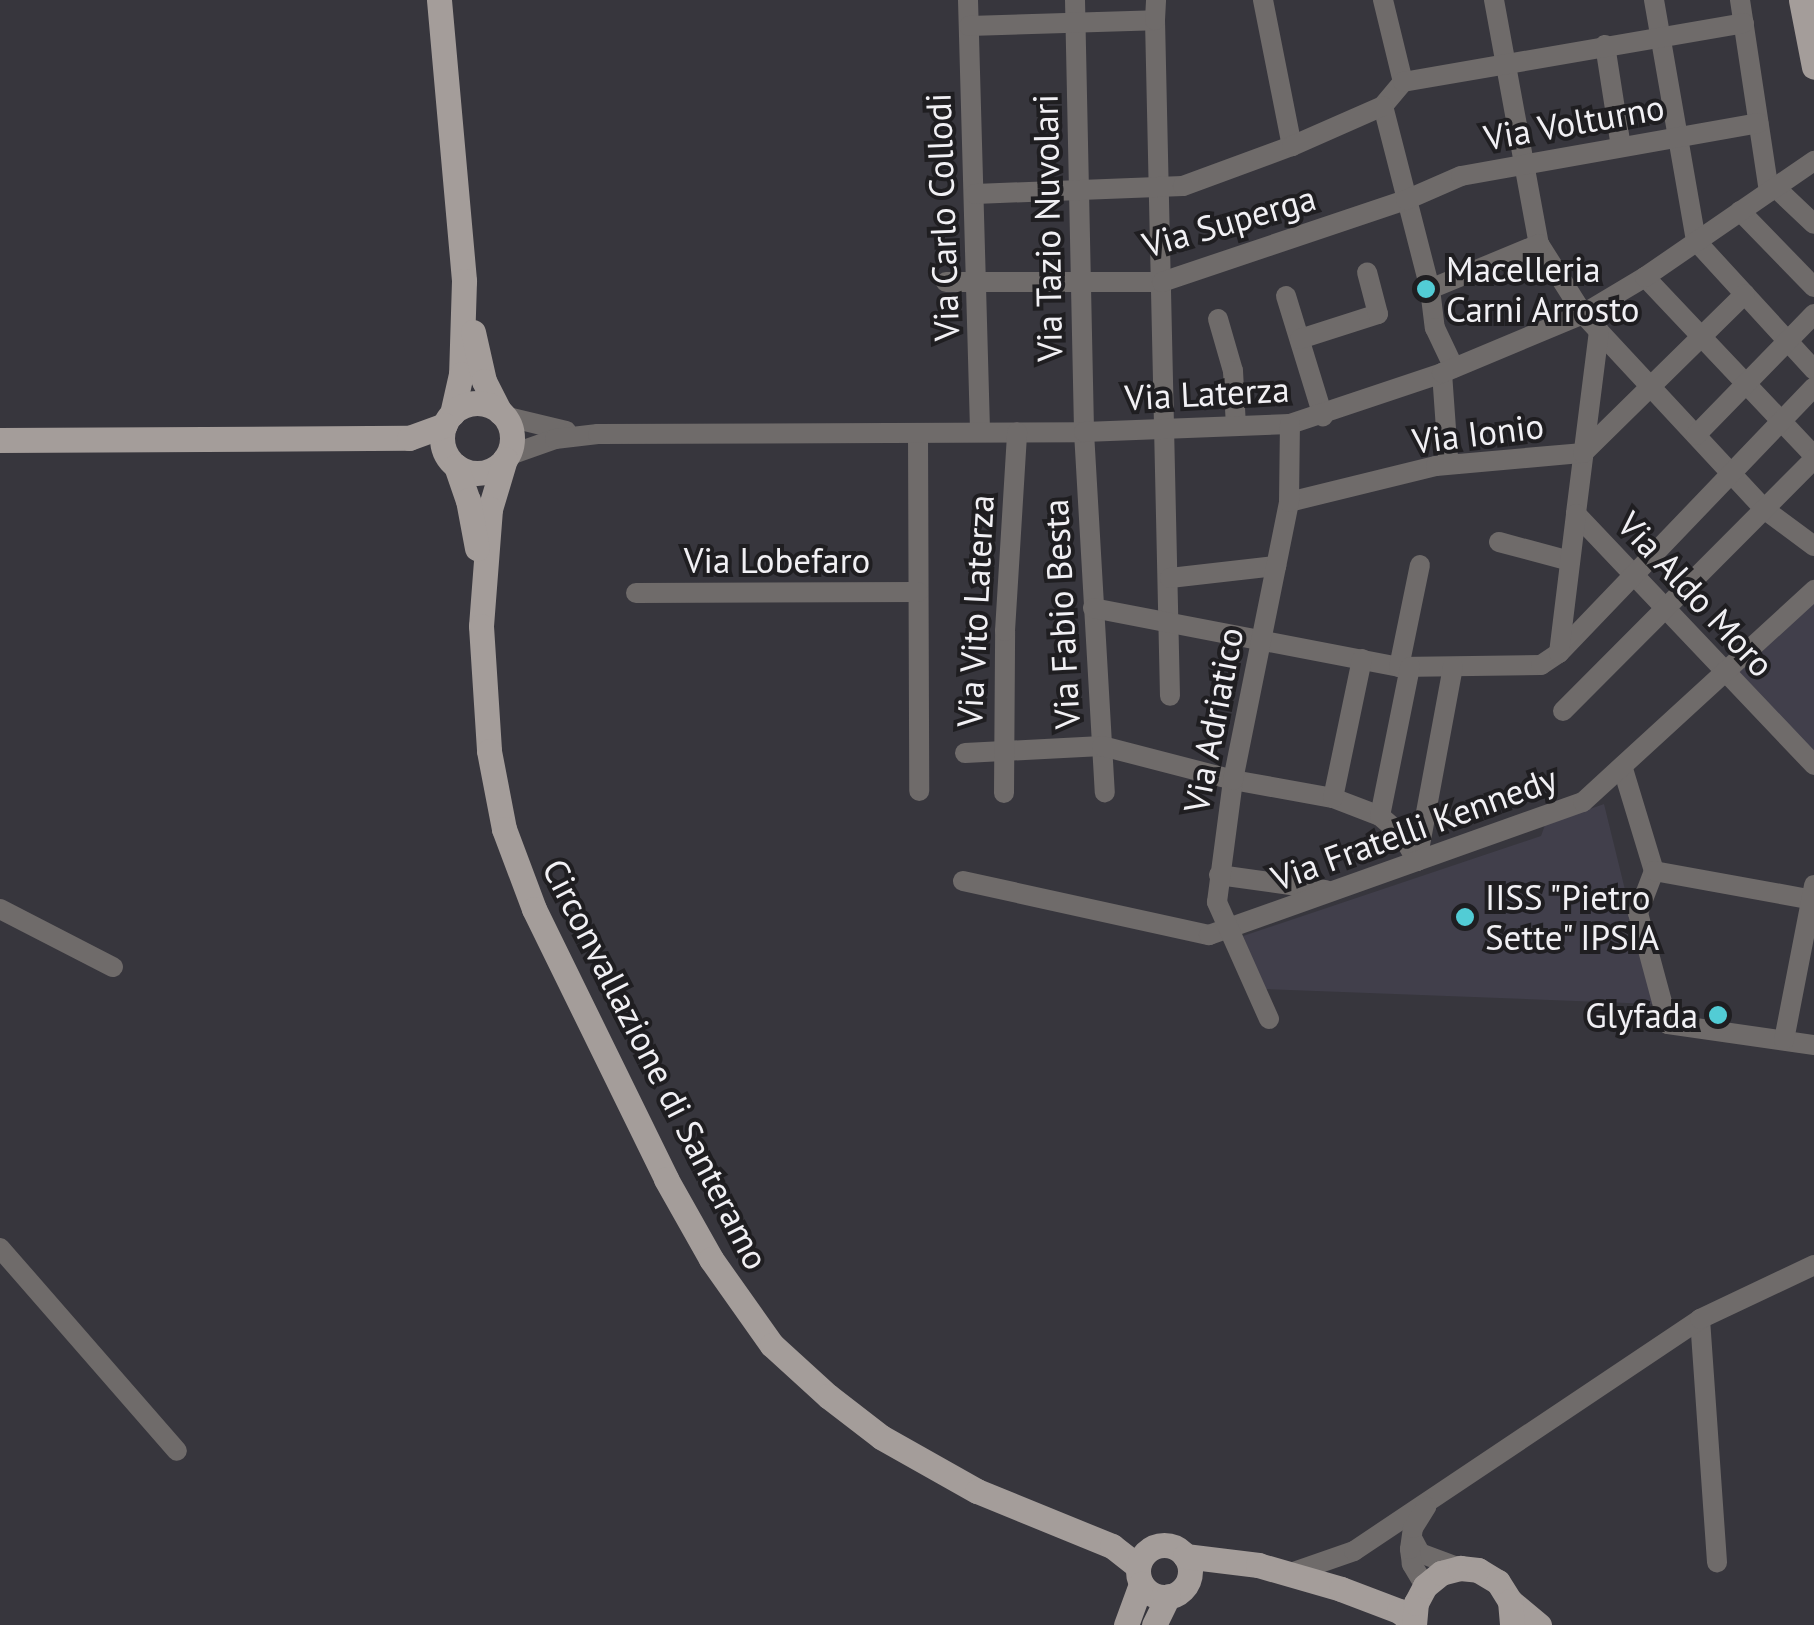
<!DOCTYPE html>
<style>
body{margin:0}
#map{position:relative;width:1814px;height:1625px;overflow:hidden;background:#37363d;font-family:"PT Sans",sans-serif}
div>[style]{position:absolute}
.built>*{inset:0;background:#413f4b}
.minor>*{height:20px;margin:-10px;padding:0 10px;transform-origin:10px;border-radius:10px;background:#6f6b6a}
.major>*{height:25px;margin:-12.5px;padding:0 12.5px;transform-origin:12.5px;border-radius:12.5px;background:#a49d9a}
.major>.ring{margin:-12.5px;padding:0;box-sizing:content-box;background:none;border:25px solid #a49d9a;border-radius:50%}
.dots>*{width:28px;height:28px;translate:-50% -50%;box-sizing:border-box;border:5px solid #1f1e21;border-radius:50%}
span{translate:-50% -50%;white-space:nowrap;text-align:center;line-height:1.15;-webkit-text-stroke:8px #1f1e21;paint-order:stroke}
.street-label{font-size:35px;color:#f1f0f4}
.poi-label{font-size:35px;color:#f1f0f4}
.left{translate:0 -50%;text-align:left}
.right{translate:-100% -50%;text-align:right}
</style>
<div id="map">
<div class="built">
<i style="clip-path:polygon(1814px 597px,1814px 753px,1737px 670px)"></i>
<i style="clip-path:polygon(1604px 804px,1653px 1004px,1265px 989px,1243px 936px,1541px 836px,1545px 825px)"></i>
</div>
<div class="minor">
<i style="left:968px;top:0;width:431px;rotate:88.4deg"></i>
<i style="left:1075px;top:0;width:432px;rotate:88.8deg"></i>
<i style="left:1084px;top:432px;width:361px;rotate:86.7deg"></i>
<i style="left:1263px;top:0;width:149px;rotate:78.8deg"></i>
<i style="left:1383px;top:0;width:84px;rotate:76.3deg"></i>
<i style="left:1403px;top:82px;width:31px;rotate:130deg"></i>
<i style="left:1383px;top:106px;width:189px;rotate:75.6deg"></i>
<i style="left:1430px;top:289px;width:39px;rotate:83deg"></i>
<i style="left:1435px;top:328px;width:44px;rotate:64.6deg"></i>
<i style="left:1494px;top:0;width:248px;rotate:79.6deg"></i>
<i style="left:1539px;top:244px;width:83px;rotate:57.8deg"></i>
<i style="left:1583px;top:314px;width:266px;rotate:47.1deg"></i>
<i style="left:1764px;top:509px;width:62px;rotate:36.5deg"></i>
<i style="left:1654px;top:0;width:245px;rotate:80.1deg"></i>
<i style="left:1696px;top:241px;width:175px;rotate:47.5deg"></i>
<i style="left:1740px;top:0;width:194px;rotate:81.4deg"></i>
<i style="left:1155px;top:20px;width:676px;rotate:88.73deg"></i>
<i style="left:969px;top:26px;width:186px;rotate:-1.8deg"></i>
<i style="left:1155px;top:20px;width:20px;rotate:-87deg"></i>
<i style="left:1605px;top:45px;width:103px;rotate:81.1deg"></i>
<i style="left:1403px;top:82px;width:346px;rotate:-9.8deg"></i>
<i style="left:1776px;top:188px;width:52px;rotate:43.5deg"></i>
<i style="left:975px;top:194px;width:208px;rotate:-2.2deg"></i>
<i style="left:1183px;top:186px;width:116px;rotate:-20.2deg"></i>
<i style="left:1292px;top:146px;width:99px;rotate:-23.7deg"></i>
<i style="left:1740px;top:211px;width:106px;rotate:45.8deg"></i>
<i style="left:1645px;top:277px;width:246px;rotate:46.6deg"></i>
<i style="left:946px;top:282px;width:216px"></i>
<i style="left:1162px;top:282px;width:257px;rotate:-18.6deg"></i>
<i style="left:1406px;top:200px;width:60px;rotate:-23.6deg"></i>
<i style="left:1461px;top:176px;width:302px;rotate:-10.1deg"></i>
<i style="left:1430px;top:289px;width:118px;rotate:-22.4deg"></i>
<i style="left:1286px;top:296px;width:126px;rotate:72.9deg"></i>
<i style="left:1218px;top:319px;width:54px;rotate:73.9deg"></i>
<i style="left:1233px;top:371px;width:55px;rotate:86.9deg"></i>
<i style="left:1599px;top:331px;width:184px;rotate:97.2deg"></i>
<i style="left:1576px;top:514px;width:346px;rotate:46.5deg"></i>
<i style="left:1300px;top:339px;width:82px;rotate:-17.8deg"></i>
<i style="left:1378px;top:314px;width:43px;rotate:-104.7deg"></i>
<i style="left:1442px;top:373px;width:83px;rotate:85.9deg"></i>
<i style="left:504px;top:416px;width:64px;rotate:13.6deg"></i>
<i style="left:918px;top:433px;width:358px;rotate:89.8deg"></i>
<i style="left:1696px;top:435px;width:169px;rotate:-45.7deg"></i>
<i style="left:507px;top:456px;width:51px;rotate:-19.5deg"></i>
<i style="left:555px;top:439px;width:43px;rotate:-6.6deg"></i>
<i style="left:598px;top:434px;width:486px;rotate:-0.2deg"></i>
<i style="left:1084px;top:432px;width:206px;rotate:-2.2deg"></i>
<i style="left:1290px;top:424px;width:160px;rotate:-18.5deg"></i>
<i style="left:1442px;top:373px;width:153px;rotate:-22.7deg"></i>
<i style="left:1583px;top:314px;width:72px;rotate:-30.8deg"></i>
<i style="left:1645px;top:277px;width:205px;rotate:-34.5deg"></i>
<i style="left:1289px;top:502px;width:151px;rotate:-13.8deg"></i>
<i style="left:1436px;top:466px;width:148px;rotate:-5.1deg"></i>
<i style="left:1583px;top:453px;width:227px;rotate:-44.5deg"></i>
<i style="left:1499px;top:542px;width:73px;rotate:15deg"></i>
<i style="left:1170px;top:578px;width:107px;rotate:-6.5deg"></i>
<i style="left:636px;top:593px;width:282px;rotate:-0.2deg"></i>
<i style="left:1093px;top:608px;width:312px;rotate:10.9deg"></i>
<i style="left:1399px;top:667px;width:142px;rotate:-0.8deg"></i>
<i style="left:1541px;top:665px;width:22px;rotate:-34deg"></i>
<i style="left:1559px;top:653px;width:368px;rotate:-46.2deg"></i>
<i style="left:1559px;top:653px;width:140px;rotate:-83deg"></i>
<i style="left:1399px;top:667px;width:104px;rotate:-78.4deg"></i>
<i style="left:1563px;top:711px;width:356px;rotate:-45.1deg"></i>
<i style="left:965px;top:753px;width:137px;rotate:-2.9deg"></i>
<i style="left:1102px;top:746px;width:135px;rotate:14.5deg"></i>
<i style="left:1233px;top:780px;width:102px;rotate:10.2deg"></i>
<i style="left:1333px;top:798px;width:50px;rotate:21deg"></i>
<i style="left:1380px;top:816px;width:29px;rotate:41deg"></i>
<i style="left:1402px;top:835px;width:30px;rotate:60deg"></i>
<i style="left:1623px;top:769px;width:107px;rotate:73.1deg"></i>
<i style="left:1654px;top:871px;width:45px;rotate:110.9deg"></i>
<i style="left:1638px;top:913px;width:115px;rotate:74.9deg"></i>
<i style="left:1668px;top:1024px;width:148px;rotate:8.2deg"></i>
<i style="left:1004px;top:793px;width:162px;rotate:-89.6deg"></i>
<i style="left:1005px;top:631px;width:199px;rotate:-86.5deg"></i>
<i style="left:1333px;top:798px;width:142px;rotate:-78.2deg"></i>
<i style="left:1380px;top:816px;width:152px;rotate:-78.6deg"></i>
<i style="left:1417px;top:861px;width:197px;rotate:-79.5deg"></i>
<i style="left:1654px;top:871px;width:163px;rotate:10.3deg"></i>
<i style="left:1219px;top:875px;width:108px;rotate:8deg"></i>
<i style="left:963px;top:881px;width:252px;rotate:12.4deg"></i>
<i style="left:1209px;top:935px;width:397px;rotate:-19.6deg"></i>
<i style="left:1583px;top:802px;width:314px;rotate:-42.5deg"></i>
<i style="left:0;top:909px;width:127px;rotate:27.2deg"></i>
<i style="left:1269px;top:1019px;width:128px;rotate:-114deg"></i>
<i style="left:1217px;top:902px;width:123px;rotate:-82.5deg"></i>
<i style="left:1233px;top:780px;width:284px;rotate:-78.6deg"></i>
<i style="left:1289px;top:502px;width:78px;rotate:-89.3deg"></i>
<i style="left:1784px;top:1040px;width:158px;rotate:-79deg"></i>
<i style="left:0;top:1248px;width:269px;rotate:48.9deg"></i>
<i style="left:1700px;top:1319px;width:244px;rotate:86deg"></i>
<i style="left:1412px;top:1538px;width:17px;rotate:62deg"></i>
<i style="left:1420px;top:1553px;width:43px;rotate:20.6deg"></i>
<i style="left:1288px;top:1574px;width:70px;rotate:-19.2deg"></i>
<i style="left:1354px;top:1551px;width:417px;rotate:-33.8deg"></i>
<i style="left:1700px;top:1319px;width:126px;rotate:-25.3deg"></i>
<i style="left:1425px;top:1586px;width:26px;rotate:-121deg"></i>
<i style="left:1412px;top:1564px;width:15px;rotate:-98deg"></i>
<i style="left:1410px;top:1549px;width:21px;rotate:-82deg"></i>
<i style="left:1413px;top:1528px;width:25px;rotate:-58deg"></i>
</div>
<div class="major">
<i style="left:439px;top:0;width:282px;rotate:84.9deg"></i>
<i style="left:464px;top:281px;width:93px;rotate:91.8deg"></i>
<i style="left:461px;top:374px;width:41px;rotate:102.7deg"></i>
<i style="left:1801px;top:0;width:68px;rotate:79deg"></i>
<i style="left:473px;top:332px;width:50px;rotate:77.3deg"></i>
<i style="left:484px;top:381px;width:35px;rotate:63deg"></i>
<i class="ring" style="left:442px;top:403px;width:45px;height:45px"></i>
<i style="left:0;top:440px;width:409px;rotate:-0.3deg"></i>
<i style="left:409px;top:438px;width:38px;rotate:-20deg"></i>
<i style="left:505px;top:459px;width:52px;rotate:106.7deg"></i>
<i style="left:490px;top:509px;width:117px;rotate:94.4deg"></i>
<i style="left:481px;top:626px;width:125px;rotate:86.3deg"></i>
<i style="left:489px;top:751px;width:79px;rotate:79.1deg"></i>
<i style="left:504px;top:829px;width:85px;rotate:69.4deg"></i>
<i style="left:534px;top:909px;width:301px;rotate:63.9deg"></i>
<i style="left:666px;top:1179px;width:92px;rotate:60.6deg"></i>
<i style="left:711px;top:1259px;width:105px;rotate:54.7deg"></i>
<i style="left:772px;top:1345px;width:76px;rotate:42.3deg"></i>
<i style="left:828px;top:1396px;width:67px;rotate:37.7deg"></i>
<i style="left:881px;top:1437px;width:110px;rotate:29.4deg"></i>
<i style="left:977px;top:1491px;width:146px;rotate:22.2deg"></i>
<i style="left:1112px;top:1546px;width:33px;rotate:38deg"></i>
<i style="left:456px;top:466px;width:36px;rotate:71deg"></i>
<i style="left:468px;top:500px;width:49px;rotate:79.4deg"></i>
<i class="ring" style="left:1138px;top:1545px;width:27px;height:27px"></i>
<i style="left:1185px;top:1556px;width:74px;rotate:7deg"></i>
<i style="left:1258px;top:1565px;width:86px;rotate:16.1deg"></i>
<i style="left:1341px;top:1589px;width:62px;rotate:20.8deg"></i>
<i style="left:1399px;top:1611px;width:19px;rotate:39deg"></i>
<i style="left:1510px;top:1601px;width:38px;rotate:40deg"></i>
<i style="left:1126px;top:1625px;width:44px;rotate:-69.9deg"></i>
<i style="left:1154px;top:1625px;width:32px;rotate:-64deg"></i>
<i style="left:1414px;top:1625px;width:22px;rotate:-85deg"></i>
<i style="left:1416px;top:1603px;width:19px;rotate:-62deg"></i>
<i style="left:1425px;top:1586px;width:21px;rotate:-39deg"></i>
<i style="left:1441px;top:1573px;width:20px;rotate:-15deg"></i>
<i style="left:1460px;top:1568px;width:18px;rotate:6deg"></i>
<i style="left:1478px;top:1570px;width:23px;rotate:31deg"></i>
<i style="left:1498px;top:1582px;width:22px;rotate:58deg"></i>
<i style="left:1510px;top:1601px;width:24px;rotate:85deg"></i>
</div>
<div class="dots">
<i style="left:1426px;top:289px;background:#52ccd5"></i>
<i style="left:1465px;top:917px;background:#52ccd5"></i>
<i style="left:1718px;top:1015px;background:#52ccd5"></i>
</div>
<div class="street-label">
<span style="left:1574px;top:122px;rotate:-10deg">Via Volturno</span>
<span style="left:942px;top:217px;rotate:-92deg">Via Carlo Collodi</span>
<span style="left:1229px;top:221px;rotate:-16deg">Via Superga</span>
<span style="left:1047px;top:228px;rotate:-91deg">Via Tazio Nuvolari</span>
<span style="left:1207px;top:393px;rotate:-3deg">Via Laterza</span>
<span style="left:1478px;top:433px;rotate:-7deg">Via Ionio</span>
<span style="left:777px;top:560px">Via Lobefaro</span>
<span style="left:1696px;top:594px;rotate:47deg">Via Aldo Moro</span>
<span style="left:975px;top:611px;rotate:-87deg">Via Vito Laterza</span>
<span style="left:1061px;top:614px;rotate:-93deg">Via Fabio Besta</span>
<span style="left:1213px;top:720px;rotate:-79deg">Via Adriatico</span>
<span style="left:1414px;top:828px;rotate:-20deg">Via Fratelli Kennedy</span>
<span style="left:656px;top:1064px;rotate:63deg">Circonvallazione di Santeramo</span>
</div>
<div class="poi-label">
<span class="left" style="left:1446px;top:289px">Macelleria<br>Carni Arrosto</span>
<span class="left" style="left:1485px;top:917px">IISS "Pietro<br>Sette" IPSIA</span>
<span class="right" style="left:1698px;top:1015px">Glyfada</span>
</div>
</div>
